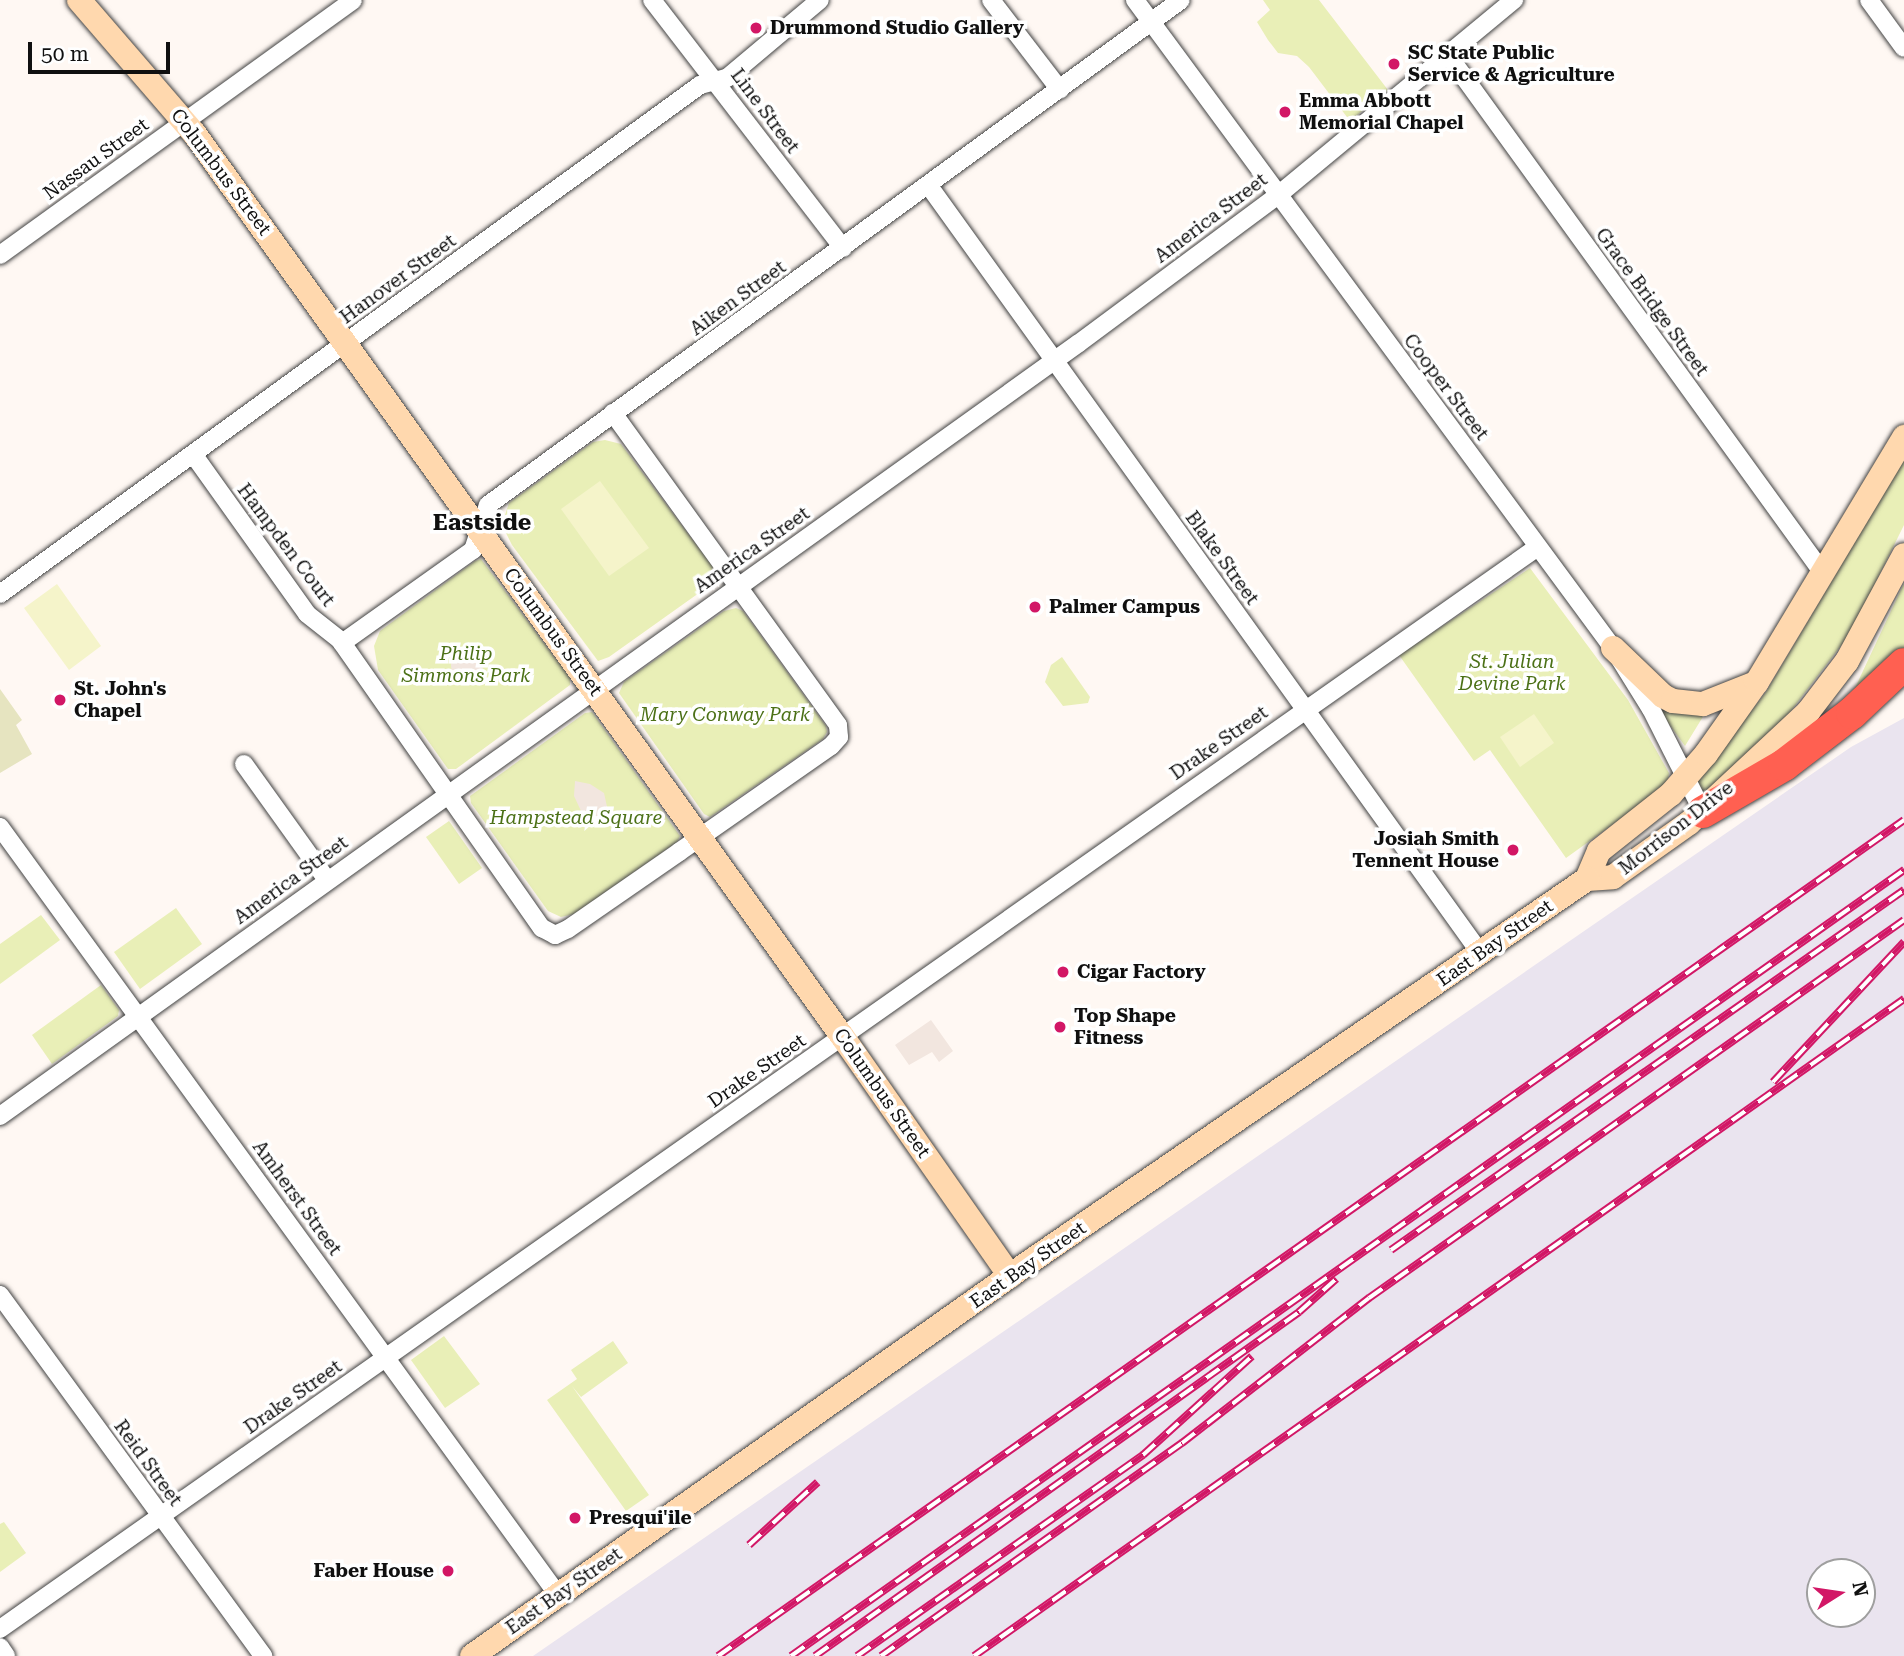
<!DOCTYPE html>
<style>
body{margin:0}
#map{position:relative;width:1904px;height:1656px;overflow:hidden;background:#fff8f3;font-family:"Roboto Serif",serif}
div>[style]{position:absolute}
.industrial>*{inset:0;background:#eae4ef}
.green>*{inset:0;background:#e9efb7}
.cemetery>*{inset:0;background:#e6e4c0}
.pitch>*{inset:0;background:#f5f4ca}
.plaza>*{inset:0;background:#f2e6df}
.round{border-radius:50%}
.roads{filter:drop-shadow(0 0 2px #434343) drop-shadow(0 0 2px #434343)}
.street>*{height:18px;margin:-9px;padding:0 9px;transform-origin:9px;border-radius:9px;background:#fff}
.secondary>*{height:24px;margin:-12px;padding:0 12px;transform-origin:12px;border-radius:12px;background:#ffd8ae}
.highway>*{height:32px;margin:-16px;padding:0 16px;transform-origin:16px;border-radius:16px;background:#ff6051}
.rail>*{height:8px;margin-top:-4px;transform-origin:0;background:repeating-linear-gradient(90deg,#fff 0 16px,#d21766 0 32px);box-sizing:border-box;border-block:2px solid #d21766}
.dots>*{width:19px;height:19px;translate:-50% -50%;box-sizing:border-box;border:4px solid #fff;border-radius:50%}
span{translate:-50% -50%;white-space:nowrap;text-align:center;line-height:1.15;-webkit-text-stroke:7px #fff;paint-order:stroke}
.poi-label{font-size:19px;color:#101010;font-weight:700}
.left{translate:0 -50%;text-align:left}
.right{translate:-100% -50%;text-align:right}
.street-label{font-size:19px;color:#101010}
.park-label{font-size:19px;color:#4c7117;font-style:italic}
.quarter-label{font-size:23px;color:#101010;font-weight:700}
.north{position:absolute;left:1806px;top:1558px;width:70px;height:70px;box-sizing:border-box;background:#fff;border:2px solid #9f9f9f;border-radius:50%;rotate:78deg;font-size:19px;font-weight:700;line-height:28px;text-align:center;color:#101010}
.north::after{content:'';display:block;margin:auto;width:24px;height:32px;background:#d21766;clip-path:polygon(50% 0,100% 100%,50% 72%,0 100%)}
.scale{position:absolute;left:28px;top:42px;width:142px;height:32px;box-sizing:border-box;border:4px solid #101010;border-top:0;padding-left:9px;font-size:21px;line-height:24px;white-space:nowrap;color:#101010;-webkit-text-stroke:5px #fff;paint-order:stroke}
</style>
<div id="map">
<div class="industrial">
<i style="clip-path:polygon(evenodd,1904px 718px,1904px 1656px,533px 1656px,1851px 747px,1904px 718px,1820px 1572px,1862px 1572px,1862px 1614px,1820px 1614px,1820px 1572px)"></i>
</div>
<div class="green">
<i style="clip-path:polygon(1263px 0,1319px 0,1388px 90px,1350px 121px,1309px 67px,1297px 56px,1278px 53px,1268px 40px,1257px 22px,1270px 10px)"></i>
<i style="clip-path:polygon(605px 440px,621px 444px,716px 571px,713px 583px,609px 657px,598px 661px,512px 545px,505px 531px,504px 518px,509px 503px,593px 442px)"></i>
<i style="clip-path:polygon(1904px 459px,1904px 525px,1850px 634px,1790px 712px,1705px 793px,1696px 783px,1766px 692px)"></i>
<i style="clip-path:polygon(481px 559px,570px 678px,570px 685px,456px 769px,448px 769px,378px 670px,374px 646px,380px 631px,475px 561px)"></i>
<i style="clip-path:polygon(1530px 568px,1628px 700px,1669px 773px,1668px 780px,1658px 792px,1566px 858px,1490px 750px,1474px 761px,1399px 655px)"></i>
<i style="clip-path:polygon(1904px 583px,1904px 649px,1847px 701px,1855px 688px)"></i>
<i style="clip-path:polygon(736px 608px,743px 611px,826px 726px,827px 732px,823px 739px,710px 817px,704px 814px,619px 693px,624px 682px,724px 611px)"></i>
<i style="clip-path:polygon(1062px 657px,1090px 697px,1088px 703px,1063px 706px,1045px 682px,1051px 665px)"></i>
<i style="clip-path:polygon(1652px 701px,1681px 713px,1704px 715px,1685px 746px)"></i>
<i style="clip-path:polygon(592px 712px,680px 836px,677px 842px,574px 914px,561px 917px,548px 911px,471px 803px,470px 796px,585px 713px)"></i>
<i style="clip-path:polygon(449px 821px,482px 868px,459px 884px,426px 837px)"></i>
<i style="clip-path:polygon(176px 908px,202px 944px,140px 989px,114px 952px)"></i>
<i style="clip-path:polygon(41px 915px,60px 940px,0 984px,0 944px)"></i>
<i style="clip-path:polygon(101px 985px,119px 1010px,118px 1016px,52px 1064px,32px 1035px)"></i>
<i style="clip-path:polygon(444px 1336px,480px 1384px,445px 1408px,411px 1360px)"></i>
<i style="clip-path:polygon(613px 1341px,628px 1363px,581px 1397px,572px 1386px,649px 1495px,626px 1511px,547px 1400px,577px 1379px,571px 1370px)"></i>
<i style="clip-path:polygon(4px 1522px,26px 1553px,0 1572px,0 1524px)"></i>
</div>
<div class="cemetery">
<i style="clip-path:polygon(0 689px,22px 720px,16px 725px,32px 754px,0 773px)"></i>
</div>
<div class="pitch">
<i style="clip-path:polygon(600px 481px,649px 548px,609px 576px,561px 509px)"></i>
<i style="clip-path:polygon(57px 584px,101px 646px,69px 670px,24px 608px)"></i>
<i style="clip-path:polygon(1534px 714px,1554px 743px,1520px 767px,1500px 737px)"></i>
</div>
<div class="plaza">
<i class="round" style="left:451px;top:649px;width:32px;height:32px"></i>
<i style="clip-path:polygon(575px 781px,590px 784px,604px 793px,611px 825px,597px 823px,582px 813px,574px 796px)"></i>
<i style="clip-path:polygon(931px 1020px,953px 1051px,939px 1062px,932px 1052px,909px 1065px,895px 1045px)"></i>
</div>
<div class="roads">
<div class="street">
<i style="left:652px;top:0;width:313px;rotate:52.4deg"></i>
<i style="left:991px;top:0;width:113px;rotate:52.5deg"></i>
<i style="left:1135px;top:0;width:805px;rotate:53.59deg"></i>
<i style="left:1613px;top:648px;width:72px;rotate:58.1deg"></i>
<i style="left:1651px;top:709px;width:115px;rotate:63.2deg"></i>
<i style="left:1869px;top:0;width:59px;rotate:53.9deg"></i>
<i style="left:1448px;top:55px;width:639px;rotate:54.1deg"></i>
<i style="left:929px;top:186px;width:946px;rotate:54.29deg"></i>
<i style="left:0;top:255px;width:435px;rotate:-35.8deg"></i>
<i style="left:193px;top:454px;width:196px;rotate:54.5deg"></i>
<i style="left:307px;top:614px;width:42px;rotate:38.2deg"></i>
<i style="left:340px;top:640px;width:352px;rotate:55deg"></i>
<i style="left:542px;top:928px;width:15px;rotate:28deg"></i>
<i style="left:555px;top:935px;width:14px;rotate:-25deg"></i>
<i style="left:568px;top:929px;width:135px;rotate:-34.7deg"></i>
<i style="left:679px;top:852px;width:185px;rotate:-34.9deg"></i>
<i style="left:831px;top:746px;width:12px;rotate:-48deg"></i>
<i style="left:839px;top:737px;width:12px;rotate:-95deg"></i>
<i style="left:838px;top:725px;width:385px;rotate:-125.8deg"></i>
<i style="left:0;top:594px;width:865px;rotate:-36.02deg"></i>
<i style="left:700px;top:85px;width:28px;rotate:-15deg"></i>
<i style="left:727px;top:78px;width:121px;rotate:-40deg"></i>
<i style="left:342px;top:643px;width:161px;rotate:-35.4deg"></i>
<i style="left:473px;top:550px;width:47px;rotate:-71.6deg"></i>
<i style="left:488px;top:505px;width:857px;rotate:-36.08deg"></i>
<i style="left:244px;top:764px;width:143px;rotate:54.4deg"></i>
<i style="left:0;top:827px;width:949px;rotate:54deg"></i>
<i style="left:0;top:1116px;width:1327px;rotate:-35.62deg"></i>
<i style="left:1079px;top:343px;width:247px;rotate:-36.6deg"></i>
<i style="left:1277px;top:196px;width:308px;rotate:-39.6deg"></i>
<i style="left:0;top:1295px;width:447px;rotate:53.9deg"></i>
<i style="left:0;top:1629px;width:1880px;rotate:-35.13deg"></i>
<i style="left:0;top:1647px;width:11px;rotate:56deg"></i>
</div>
<div class="secondary">
<i style="left:79px;top:0;width:176px;rotate:49.2deg"></i>
<i style="left:194px;top:133px;width:1111px;rotate:54.34deg"></i>
<i style="left:842px;top:1036px;width:293px;rotate:55deg"></i>
<i style="left:1613px;top:648px;width:69px;rotate:43.8deg"></i>
<i style="left:1663px;top:696px;width:11px;rotate:27deg"></i>
<i style="left:1673px;top:701px;width:30px;rotate:6deg"></i>
<i style="left:1703px;top:704px;width:57px;rotate:-21.6deg"></i>
<i style="left:1587px;top:879px;width:30px;rotate:-67deg"></i>
<i style="left:1599px;top:851px;width:92px;rotate:-38.4deg"></i>
<i style="left:1671px;top:794px;width:53px;rotate:-48.8deg"></i>
<i style="left:1706px;top:754px;width:88px;rotate:-54.7deg"></i>
<i style="left:1757px;top:682px;width:286px;rotate:-59deg"></i>
<i style="left:1587px;top:879px;width:26px;rotate:-4deg"></i>
<i style="left:1613px;top:877px;width:93px;rotate:-35.4deg"></i>
<i style="left:1689px;top:823px;width:163px;rotate:-43deg"></i>
<i style="left:1808px;top:712px;width:64px;rotate:-52.6deg"></i>
<i style="left:1847px;top:661px;width:120px;rotate:-61.7deg"></i>
<i style="left:472px;top:1656px;width:684px;rotate:-35.25deg"></i>
<i style="left:1031px;top:1261px;width:675px;rotate:-34.49deg"></i>
</div>
<div class="highway">
<i style="left:1703px;top:812px;width:94px;rotate:-30.1deg"></i>
<i style="left:1784px;top:765px;width:86px;rotate:-37.4deg"></i>
<i style="left:1852px;top:713px;width:71px;rotate:-43.3deg"></i>
</div>
</div>
<div class="rail">
<i style="left:1773px;top:1082px;width:192px;rotate:-46.9deg"></i>
<i style="left:1391px;top:1250px;width:627px;rotate:-35.06deg"></i>
<i style="left:749px;top:1545px;width:93px;rotate:-42.4deg"></i>
<i style="left:718px;top:1656px;width:1451px;rotate:-35.18deg"></i>
<i style="left:791px;top:1656px;width:1363px;rotate:-35.23deg"></i>
<i style="left:815px;top:1656px;width:594px;rotate:-35.4deg"></i>
<i style="left:1299px;top:1312px;width:50px;rotate:-41.7deg"></i>
<i style="left:857px;top:1656px;width:350px;rotate:-35.1deg"></i>
<i style="left:1143px;top:1455px;width:147px;rotate:-42.2deg"></i>
<i style="left:881px;top:1656px;width:369px;rotate:-35.3deg"></i>
<i style="left:1182px;top:1443px;width:237px;rotate:-37.8deg"></i>
<i style="left:1369px;top:1298px;width:655px;rotate:-35.24deg"></i>
<i style="left:974px;top:1656px;width:1139px;rotate:-35.24deg"></i>
</div>
<div class="dots">
<i style="left:756px;top:28px;background:#d21766"></i>
<i style="left:1394px;top:64px;background:#d21766"></i>
<i style="left:1285px;top:112px;background:#d21766"></i>
<i style="left:1035px;top:607px;background:#d21766"></i>
<i style="left:60px;top:700px;background:#d21766"></i>
<i style="left:1513px;top:850px;background:#d21766"></i>
<i style="left:1063px;top:972px;background:#d21766"></i>
<i style="left:1060px;top:1027px;background:#d21766"></i>
<i style="left:575px;top:1518px;background:#d21766"></i>
<i style="left:448px;top:1571px;background:#d21766"></i>
</div>
<div class="poi-label">
<span class="left" style="left:770px;top:28px">Drummond Studio Gallery</span>
<span class="left" style="left:1408px;top:64px">SC State Public<br>Service &amp; Agriculture</span>
<span class="left" style="left:1299px;top:112px">Emma Abbott<br>Memorial Chapel</span>
<span class="left" style="left:1049px;top:607px">Palmer Campus</span>
<span class="left" style="left:74px;top:700px">St. John's<br>Chapel</span>
<span class="right" style="left:1499px;top:850px">Josiah Smith<br>Tennent House</span>
<span class="left" style="left:1077px;top:972px">Cigar Factory</span>
<span class="left" style="left:1074px;top:1027px">Top Shape<br>Fitness</span>
<span class="left" style="left:589px;top:1518px">Presqui'ile</span>
<span class="right" style="left:434px;top:1571px">Faber House</span>
</div>
<div class="street-label">
<span style="left:765px;top:111px;rotate:53deg">Line Street</span>
<span style="left:96px;top:159px;rotate:-36deg">Nassau Street</span>
<span style="left:221px;top:172px;rotate:53deg">Columbus Street</span>
<span style="left:1211px;top:218px;rotate:-37deg">America Street</span>
<span style="left:398px;top:279px;rotate:-36deg">Hanover Street</span>
<span style="left:738px;top:298px;rotate:-36deg">Aiken Street</span>
<span style="left:1652px;top:302px;rotate:54deg">Grace Bridge Street</span>
<span style="left:1446px;top:387px;rotate:53deg">Cooper Street</span>
<span style="left:286px;top:545px;rotate:53deg">Hampden Court</span>
<span style="left:752px;top:550px;rotate:-35deg">America Street</span>
<span style="left:1222px;top:558px;rotate:54deg">Blake Street</span>
<span style="left:553px;top:632px;rotate:54deg">Columbus Street</span>
<span style="left:1219px;top:743px;rotate:-35deg">Drake Street</span>
<span style="left:1676px;top:828px;rotate:-38deg">Morrison Drive</span>
<span style="left:291px;top:880px;rotate:-36deg">America Street</span>
<span style="left:1495px;top:943px;rotate:-35deg">East Bay Street</span>
<span style="left:757px;top:1071px;rotate:-35deg">Drake Street</span>
<span style="left:882px;top:1093px;rotate:55deg">Columbus Street</span>
<span style="left:297px;top:1198px;rotate:54deg">Amherst Street</span>
<span style="left:1028px;top:1265px;rotate:-35deg">East Bay Street</span>
<span style="left:293px;top:1397px;rotate:-35deg">Drake Street</span>
<span style="left:148px;top:1463px;rotate:54deg">Reid Street</span>
<span style="left:564px;top:1591px;rotate:-35deg">East Bay Street</span>
</div>
<div class="park-label">
<span style="left:466px;top:665px">Philip<br>Simmons Park</span>
<span style="left:1512px;top:673px">St. Julian<br>Devine Park</span>
<span style="left:725px;top:715px">Mary Conway Park</span>
<span style="left:576px;top:818px">Hampstead Square</span>
</div>
<div class="quarter-label">
<span style="left:482px;top:523px">Eastside</span>
</div>
<div class="north">N</div>
<div class="scale">50 m</div>
</div>
